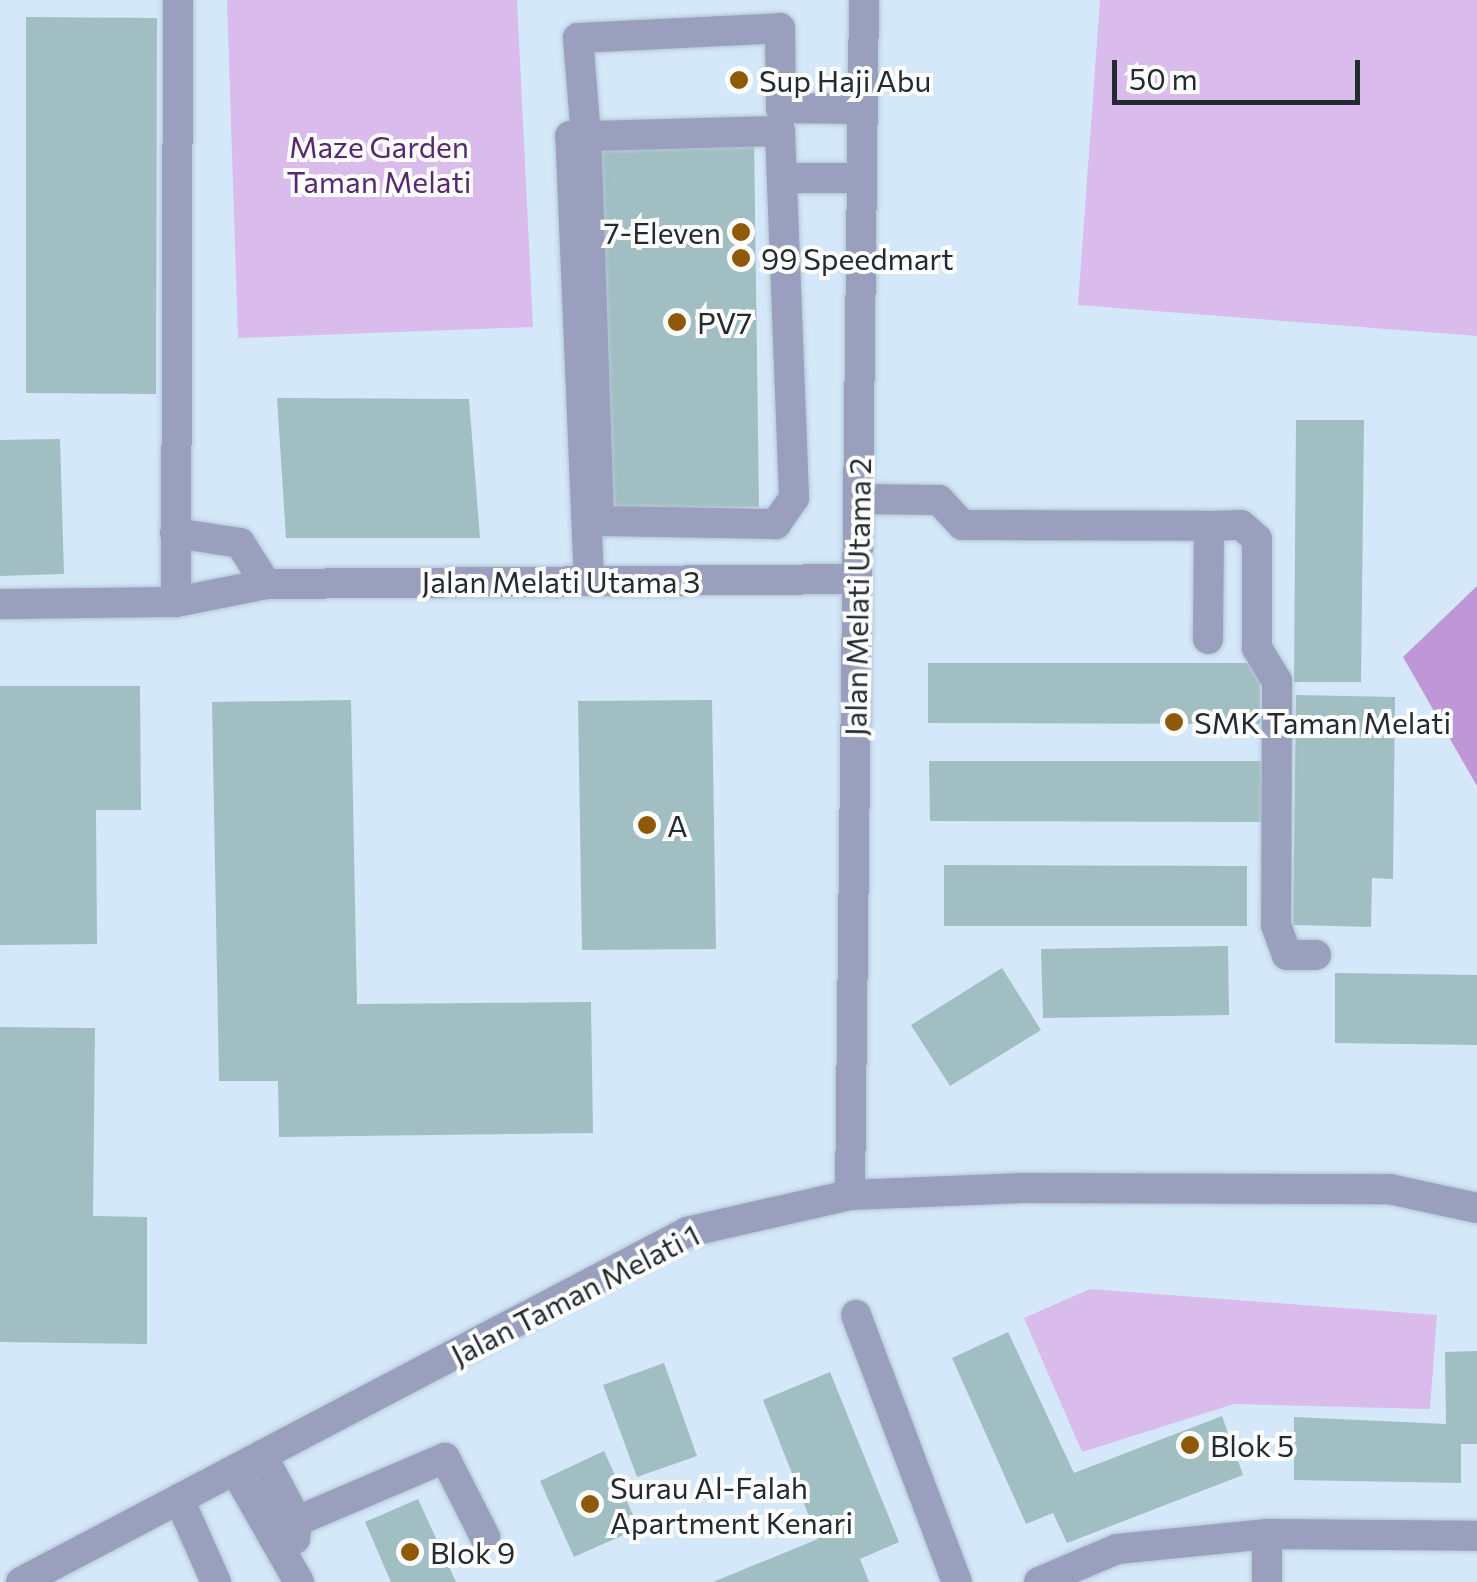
<!DOCTYPE html>
<style>
body{margin:0}
#map{position:relative;width:1477px;height:1582px;overflow:hidden;background:#d4e8f9;font-family:Commissioner,sans-serif}
div>[style]{position:absolute}
.green>*{inset:0;background:#d9bbec}
.forest>*{inset:0;background:#bf97d7}
.building>*{inset:0;background:#a1bec2}
.roads{filter:drop-shadow(0 0 2px #b4c6d5) drop-shadow(0 0 2px #b4c6d5)}
.minor>*{height:30px;margin:-15px;padding:0 15px;transform-origin:15px;border-radius:15px;background:#999fbd}
.dots>*{width:28px;height:28px;translate:-50% -50%;box-sizing:border-box;border:5px solid #fff;border-radius:50%}
span{translate:-50% -50%;white-space:nowrap;text-align:center;line-height:1.15;-webkit-text-stroke:8px #fff;paint-order:stroke}
.poi-label{font-size:30px;color:#232b31}
.left{translate:0 -50%;text-align:left}
.right{translate:-100% -50%;text-align:right}
.park-label{font-size:30px;color:#592773}
.street-label{font-size:30px;color:#232b31}
.scale{position:absolute;left:1112px;top:60px;width:248px;height:45px;box-sizing:border-box;border:5px solid #232b31;border-top:0;padding-left:12px;font-size:30px;line-height:35px;white-space:nowrap;color:#232b31;-webkit-text-stroke:8px #fff;paint-order:stroke}
</style>
<div id="map">
<div class="green">
<i style="clip-path:polygon(227px 0,517px 0,533px 327px,238px 338px)"></i>
<i style="clip-path:polygon(1100px 0,1477px 0,1477px 336px,1078px 305px)"></i>
<i style="clip-path:polygon(1090px 1289px,1437px 1315px,1430px 1409px,1234px 1404px,1082px 1452px,1024px 1318px)"></i>
</div>
<div class="forest">
<i style="clip-path:polygon(1477px 586px,1477px 786px,1403px 657px)"></i>
</div>
<div class="building">
<i style="clip-path:polygon(26px 17px,157px 18px,156px 394px,26px 393px)"></i>
<i style="clip-path:polygon(754px 136px,759px 507px,601px 509px,594px 138px)"></i>
<i style="clip-path:polygon(277px 398px,469px 399px,480px 538px,286px 538px)"></i>
<i style="clip-path:polygon(1296px 420px,1364px 420px,1361px 682px,1294px 682px)"></i>
<i style="clip-path:polygon(60px 439px,64px 574px,0 576px,0 440px)"></i>
<i style="clip-path:polygon(928px 663px,1260px 663px,1260px 724px,928px 723px)"></i>
<i style="clip-path:polygon(0 686px,140px 686px,141px 810px,96px 810px,97px 944px,0 945px)"></i>
<i style="clip-path:polygon(1296px 695px,1395px 697px,1393px 879px,1372px 878px,1371px 927px,1293px 925px)"></i>
<i style="clip-path:polygon(351px 700px,357px 1004px,591px 1002px,593px 1133px,279px 1137px,278px 1081px,219px 1081px,212px 702px)"></i>
<i style="clip-path:polygon(712px 700px,716px 949px,582px 950px,578px 701px)"></i>
<i style="clip-path:polygon(929px 761px,1261px 761px,1262px 822px,930px 821px)"></i>
<i style="clip-path:polygon(944px 865px,1247px 866px,1247px 926px,944px 926px)"></i>
<i style="clip-path:polygon(1228px 946px,1229px 1015px,1043px 1018px,1041px 949px)"></i>
<i style="clip-path:polygon(1002px 968px,1041px 1030px,950px 1086px,911px 1025px)"></i>
<i style="clip-path:polygon(1335px 973px,1477px 975px,1477px 1045px,1335px 1043px)"></i>
<i style="clip-path:polygon(0 1027px,95px 1028px,93px 1216px,147px 1217px,147px 1344px,0 1342px)"></i>
<i style="clip-path:polygon(1008px 1332px,1074px 1473px,1222px 1416px,1243px 1475px,1067px 1543px,1053px 1513px,1026px 1524px,952px 1358px)"></i>
<i style="clip-path:polygon(1477px 1351px,1477px 1444px,1461px 1444px,1461px 1483px,1294px 1480px,1294px 1417px,1446px 1424px,1445px 1352px)"></i>
<i style="clip-path:polygon(664px 1363px,697px 1456px,637px 1477px,603px 1385px)"></i>
<i style="clip-path:polygon(830px 1372px,899px 1542px,860px 1559px,869px 1582px,713px 1582px,818px 1539px,763px 1400px)"></i>
<i style="clip-path:polygon(604px 1451px,639px 1528px,574px 1557px,540px 1481px)"></i>
<i style="clip-path:polygon(418px 1499px,456px 1582px,391px 1582px,365px 1522px)"></i>
</div>
<div class="roads">
<div class="minor">
<i style="left:782px;top:178px;width:78px"></i>
<i style="left:858px;top:499px;width:81px;rotate:0.7deg"></i>
<i style="left:939px;top:500px;width:34px;rotate:47deg"></i>
<i style="left:962px;top:525px;width:247px;rotate:0.2deg"></i>
<i style="left:1209px;top:526px;width:113px;rotate:90.5deg"></i>
<i style="left:1209px;top:526px;width:32px;rotate:-2deg"></i>
<i style="left:1241px;top:525px;width:21px;rotate:41deg"></i>
<i style="left:1257px;top:539px;width:109px;rotate:90deg"></i>
<i style="left:1257px;top:648px;width:39px;rotate:59deg"></i>
<i style="left:1277px;top:681px;width:244px;rotate:90.2deg"></i>
<i style="left:1276px;top:925px;width:32px;rotate:70deg"></i>
<i style="left:1287px;top:955px;width:29px"></i>
<i style="left:175px;top:533px;width:66px;rotate:8.7deg"></i>
<i style="left:240px;top:543px;width:49px;rotate:57.6deg"></i>
<i style="left:589px;top:581px;width:445px;rotate:-92.4deg"></i>
<i style="left:570px;top:136px;width:16px"></i>
<i style="left:586px;top:136px;width:194px;rotate:-1.5deg"></i>
<i style="left:780px;top:131px;width:367px;rotate:87.8deg"></i>
<i style="left:794px;top:498px;width:32px;rotate:125deg"></i>
<i style="left:776px;top:524px;width:177px;rotate:-179deg"></i>
<i style="left:599px;top:521px;width:385px;rotate:-91.9deg"></i>
<i style="left:586px;top:136px;width:98px;rotate:-94.7deg"></i>
<i style="left:578px;top:38px;width:202px;rotate:-2.8deg"></i>
<i style="left:780px;top:28px;width:80px;rotate:89.3deg"></i>
<i style="left:781px;top:108px;width:81px;rotate:0.7deg"></i>
<i style="left:176px;top:602px;width:92px;rotate:-11.3deg"></i>
<i style="left:266px;top:584px;width:591px;rotate:-0.48deg"></i>
<i style="left:0;top:604px;width:176px;rotate:-0.7deg"></i>
<i style="left:176px;top:602px;width:602px;rotate:-89.81deg"></i>
<i style="left:850px;top:1195px;width:1195px;rotate:-89.33deg"></i>
<i style="left:856px;top:1315px;width:285px;rotate:69.3deg"></i>
<i style="left:262px;top:1455px;width:75px;rotate:62.1deg"></i>
<i style="left:297px;top:1521px;width:18px;rotate:96deg"></i>
<i style="left:235px;top:1470px;width:129px;rotate:60.3deg"></i>
<i style="left:179px;top:1499px;width:91px;rotate:66deg"></i>
<i style="left:297px;top:1521px;width:161px;rotate:-23.1deg"></i>
<i style="left:445px;top:1458px;width:89px;rotate:63.1deg"></i>
<i style="left:1267px;top:1534px;width:48px;rotate:90deg"></i>
<i style="left:21px;top:1582px;width:752px;rotate:-27.72deg"></i>
<i style="left:687px;top:1232px;width:167px;rotate:-12.8deg"></i>
<i style="left:850px;top:1195px;width:173px;rotate:-2.3deg"></i>
<i style="left:1023px;top:1188px;width:366px;rotate:0.2deg"></i>
<i style="left:1389px;top:1189px;width:90px;rotate:12.2deg"></i>
<i style="left:1039px;top:1582px;width:85px;rotate:-22.9deg"></i>
<i style="left:1117px;top:1549px;width:151px;rotate:-5.7deg"></i>
<i style="left:1267px;top:1534px;width:210px;rotate:0.5deg"></i>
</div>
</div>
<div class="dots">
<i style="left:739px;top:80px;background:#8e5909"></i>
<i style="left:741px;top:232px;background:#8e5909"></i>
<i style="left:741px;top:258px;background:#8e5909"></i>
<i style="left:677px;top:322px;background:#8e5909"></i>
<i style="left:1174px;top:722px;background:#8e5909"></i>
<i style="left:647px;top:825px;background:#8e5909"></i>
<i style="left:1190px;top:1445px;background:#8e5909"></i>
<i style="left:590px;top:1504px;background:#8e5909"></i>
<i style="left:410px;top:1552px;background:#8e5909"></i>
</div>
<div class="poi-label">
<span class="left" style="left:759px;top:80px">Sup Haji Abu</span>
<span class="right" style="left:721px;top:232px">7-Eleven</span>
<span class="left" style="left:761px;top:258px">99 Speedmart</span>
<span class="left" style="left:697px;top:322px">PV7</span>
<span class="left" style="left:1194px;top:722px">SMK Taman Melati</span>
<span class="left" style="left:667px;top:825px">A</span>
<span class="left" style="left:1210px;top:1445px">Blok 5</span>
<span class="left" style="left:610px;top:1504px">Surau Al-Falah<br>Apartment Kenari</span>
<span class="left" style="left:430px;top:1552px">Blok 9</span>
</div>
<div class="park-label">
<span style="left:379px;top:163px">Maze Garden<br>Taman Melati</span>
</div>
<div class="street-label">
<span style="left:561px;top:581px">Jalan Melati Utama 3</span>
<span style="left:857px;top:597px;rotate:-89deg">Jalan Melati Utama 2</span>
<span style="left:575px;top:1294px;rotate:-27deg">Jalan Taman Melati 1</span>
</div>
<div class="scale">50 m</div>
</div>
